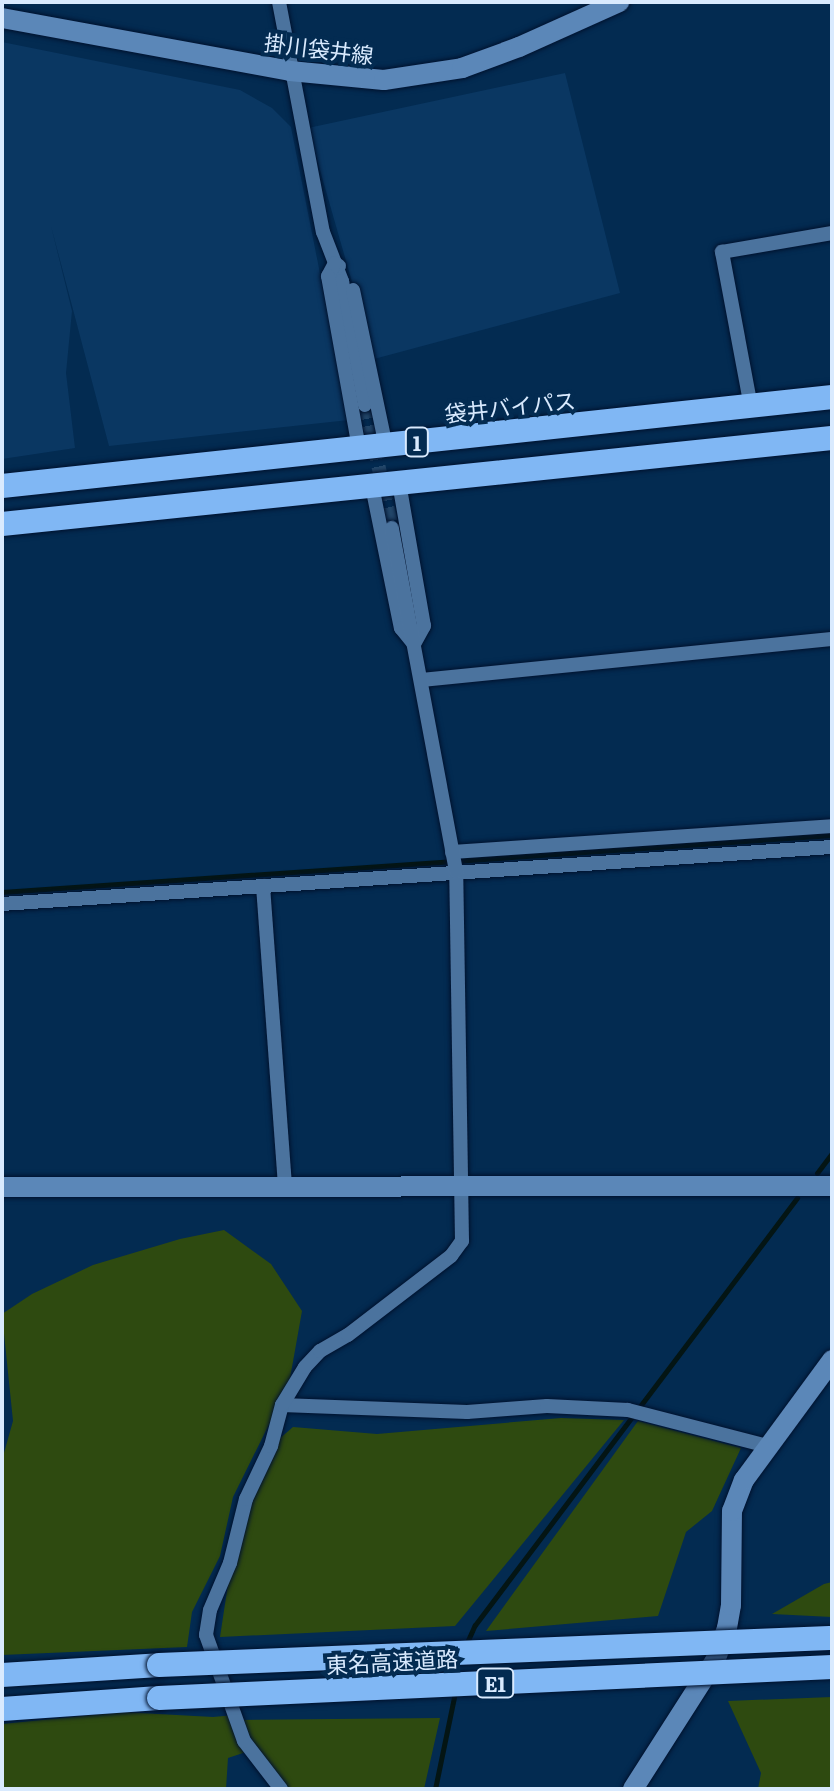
<!DOCTYPE html>
<meta charset="utf-8">
<style>
body{margin:0}
#map{position:relative;width:834px;height:1791px;overflow:hidden;background:#032b51;font-family:Literata,"Noto Sans JP",serif}
div>[style]{position:absolute}
.built>*{inset:0;background:#0a3762}
.green>*{inset:0;background:#2e4a10}
.stream>*{height:5px;margin:-2.5px;padding:0 2.5px;transform-origin:2.5px;border-radius:2.5px;background:#041514}
.street-tunnel>*{height:14px;margin-top:-7px;transform-origin:0;background:repeating-linear-gradient(90deg,#23486b 0 14px,transparent 0 21px)}
.roads{filter:drop-shadow(0 0 2px #00122e) drop-shadow(0 0 2px #00122e)}
.street>*{height:14px;margin:-7px;padding:0 7px;transform-origin:7px;border-radius:7px;background:#4b739e}
.secondary>*{height:20px;margin:-10px;padding:0 10px;transform-origin:10px;border-radius:10px;background:#5b87b8}
.highway>*{height:24px;margin:-12px;padding:0 12px;transform-origin:12px;border-radius:12px;background:#80b7f4}
.bridges{filter:drop-shadow(0 0 2px #00122e) drop-shadow(0 0 2px #00122e)}
.highway-bridge>*{height:24px;margin:-12px;padding:0 12px;transform-origin:12px;border-radius:12px;background:#80b7f4}
span{translate:-50% -50%;white-space:nowrap;text-align:center;line-height:1.15;-webkit-text-stroke:8px #032b51;paint-order:stroke}
.shield-label span{padding:2px 6px;background:#032b51;border:2px solid;border-radius:6px;-webkit-text-stroke-width:0}
.shield-label{font-size:20px;color:#d9eafe;font-weight:700}
.street-label{font-size:22px;color:#d9eafe}
.frame{position:absolute;inset:0;border:4px solid #d9eafe;pointer-events:none}
</style>
<div id="map">
<div class="built">
<i style="clip-path:polygon(2px 42px,240px 90px,272px 108px,291px 127px,349px 420px,109px 446px,51px 226px,72px 311px,66px 373px,75px 448px,2px 459px)"></i>
<i style="clip-path:polygon(565px 73px,620px 293px,374px 359px,308px 128px)"></i>
</div>
<div class="green">
<i style="clip-path:polygon(224px 1230px,271px 1264px,302px 1311px,289px 1384px,233px 1497px,220px 1556px,192px 1612px,187px 1647px,2px 1655px,2px 1460px,13px 1421px,2px 1314px,32px 1294px,93px 1265px,180px 1239px)"></i>
<i style="clip-path:polygon(561px 1418px,624px 1420px,455px 1626px,220px 1637px,233px 1551px,271px 1446px,293px 1427px,377px 1434px)"></i>
<i style="clip-path:polygon(638px 1421px,741px 1448px,712px 1511px,686px 1532px,658px 1616px,486px 1631px)"></i>
<i style="clip-path:polygon(832px 1582px,832px 1617px,772px 1614px,824px 1584px)"></i>
<i style="clip-path:polygon(832px 1697px,832px 1789px,758px 1789px,761px 1773px,728px 1701px)"></i>
<i style="clip-path:polygon(122px 1712px,213px 1717px,235px 1715px,238px 1720px,440px 1718px,424px 1789px,285px 1789px,252px 1750px,228px 1758px,226px 1789px,2px 1789px,2px 1724px)"></i>
</div>
<div class="stream">
<i style="left:2px;top:892px;width:832px;rotate:-3.93deg"></i>
<i style="left:817px;top:1173px;width:25px;rotate:-53deg"></i>
<i style="left:465px;top:1647px;width:24px;rotate:-66deg"></i>
<i style="left:475px;top:1625px;width:535px;rotate:-52.98deg"></i>
<i style="left:435px;top:1789px;width:99px;rotate:-78.3deg"></i>
</div>
<div class="street-tunnel">
<i style="left:365px;top:405px;width:126px;rotate:77.6deg"></i>
</div>
<div class="roads">
<div class="street">
<i style="left:279px;top:2px;width:234px;rotate:79.2deg"></i>
<i style="left:323px;top:232px;width:53px;rotate:68.8deg"></i>
<i style="left:342px;top:281px;width:126px;rotate:79.5deg"></i>
<i style="left:339px;top:266px;width:5px;rotate:-143deg"></i>
<i style="left:335px;top:263px;width:15px;rotate:118deg"></i>
<i style="left:328px;top:276px;width:175px;rotate:79.8deg"></i>
<i style="left:353px;top:290px;width:159px;rotate:78.1deg"></i>
<i style="left:751px;top:407px;width:158px;rotate:-100.6deg"></i>
<i style="left:722px;top:252px;width:112px;rotate:-9.8deg"></i>
<i style="left:372px;top:486px;width:145px;rotate:78.5deg"></i>
<i style="left:401px;top:628px;width:21px;rotate:51deg"></i>
<i style="left:414px;top:644px;width:21px;rotate:-61deg"></i>
<i style="left:424px;top:626px;width:145px;rotate:-99.9deg"></i>
<i style="left:421px;top:680px;width:413px;rotate:-5.7deg"></i>
<i style="left:452px;top:852px;width:381px;rotate:-3.9deg"></i>
<i style="left:263px;top:886px;width:301px;rotate:85.8deg"></i>
<i style="left:2px;top:904px;width:832px;rotate:-3.93deg"></i>
<i style="left:282px;top:1405px;width:185px;rotate:2.2deg"></i>
<i style="left:467px;top:1412px;width:80px;rotate:-4.3deg"></i>
<i style="left:547px;top:1406px;width:81px;rotate:2.8deg"></i>
<i style="left:628px;top:1410px;width:144px;rotate:14.5deg"></i>
<i style="left:281px;top:1789px;width:61px;rotate:-127.6deg"></i>
<i style="left:244px;top:1741px;width:113px;rotate:-109.7deg"></i>
<i style="left:206px;top:1635px;width:25px;rotate:-81deg"></i>
<i style="left:210px;top:1610px;width:51px;rotate:-66.9deg"></i>
<i style="left:230px;top:1563px;width:66px;rotate:-76deg"></i>
<i style="left:246px;top:1499px;width:59px;rotate:-64.7deg"></i>
<i style="left:271px;top:1446px;width:42px;rotate:-75deg"></i>
<i style="left:282px;top:1405px;width:44px;rotate:-58.8deg"></i>
<i style="left:305px;top:1367px;width:22px;rotate:-47deg"></i>
<i style="left:320px;top:1351px;width:32px;rotate:-30deg"></i>
<i style="left:348px;top:1335px;width:130px;rotate:-37.5deg"></i>
<i style="left:451px;top:1256px;width:19px;rotate:-54deg"></i>
<i style="left:462px;top:1241px;width:370px;rotate:-90.9deg"></i>
<i style="left:456px;top:871px;width:349px;rotate:-100.6deg"></i>
</div>
<div class="secondary">
<i style="left:2px;top:18px;width:293px;rotate:10.4deg"></i>
<i style="left:290px;top:71px;width:94px;rotate:5.5deg"></i>
<i style="left:384px;top:80px;width:79px;rotate:-8.7deg"></i>
<i style="left:462px;top:68px;width:61px;rotate:-20.2deg"></i>
<i style="left:519px;top:47px;width:110px;rotate:-24.2deg"></i>
<i style="left:2px;top:1187px;width:830px;rotate:-0.07deg"></i>
<i style="left:633px;top:1789px;width:152px;rotate:-57.4deg"></i>
<i style="left:715px;top:1661px;width:35px;rotate:-70deg"></i>
<i style="left:727px;top:1628px;width:23px;rotate:-80deg"></i>
<i style="left:731px;top:1605px;width:94px;rotate:-89.4deg"></i>
<i style="left:732px;top:1511px;width:33px;rotate:-69deg"></i>
<i style="left:744px;top:1480px;width:149px;rotate:-53.7deg"></i>
</div>
<div class="highway">
<i style="left:2px;top:486px;width:835px;rotate:-6.12deg"></i>
<i style="left:2px;top:524px;width:834px;rotate:-5.92deg"></i>
<i style="left:2px;top:1675px;width:157px;rotate:-3.6deg"></i>
<i style="left:2px;top:1709px;width:157px;rotate:-4deg"></i>
</div>
</div>
<div class="bridges">
<div class="highway-bridge">
<i style="left:159px;top:1665px;width:671px;rotate:-2.31deg"></i>
<i style="left:159px;top:1698px;width:674px;rotate:-2.64deg"></i>
</div>
</div>
<div class="shield-label">
<span style="left:417px;top:442px">1</span>
<span style="left:495px;top:1683px">E1</span>
</div>
<div class="street-label">
<span style="left:319px;top:48px;rotate:7deg">掛川袋井線</span>
<span style="left:510px;top:406px;rotate:-6deg">袋井バイパス</span>
<span style="left:392px;top:1661px;rotate:-3deg">東名高速道路</span>
</div>
<div class="frame"></div>
</div>
